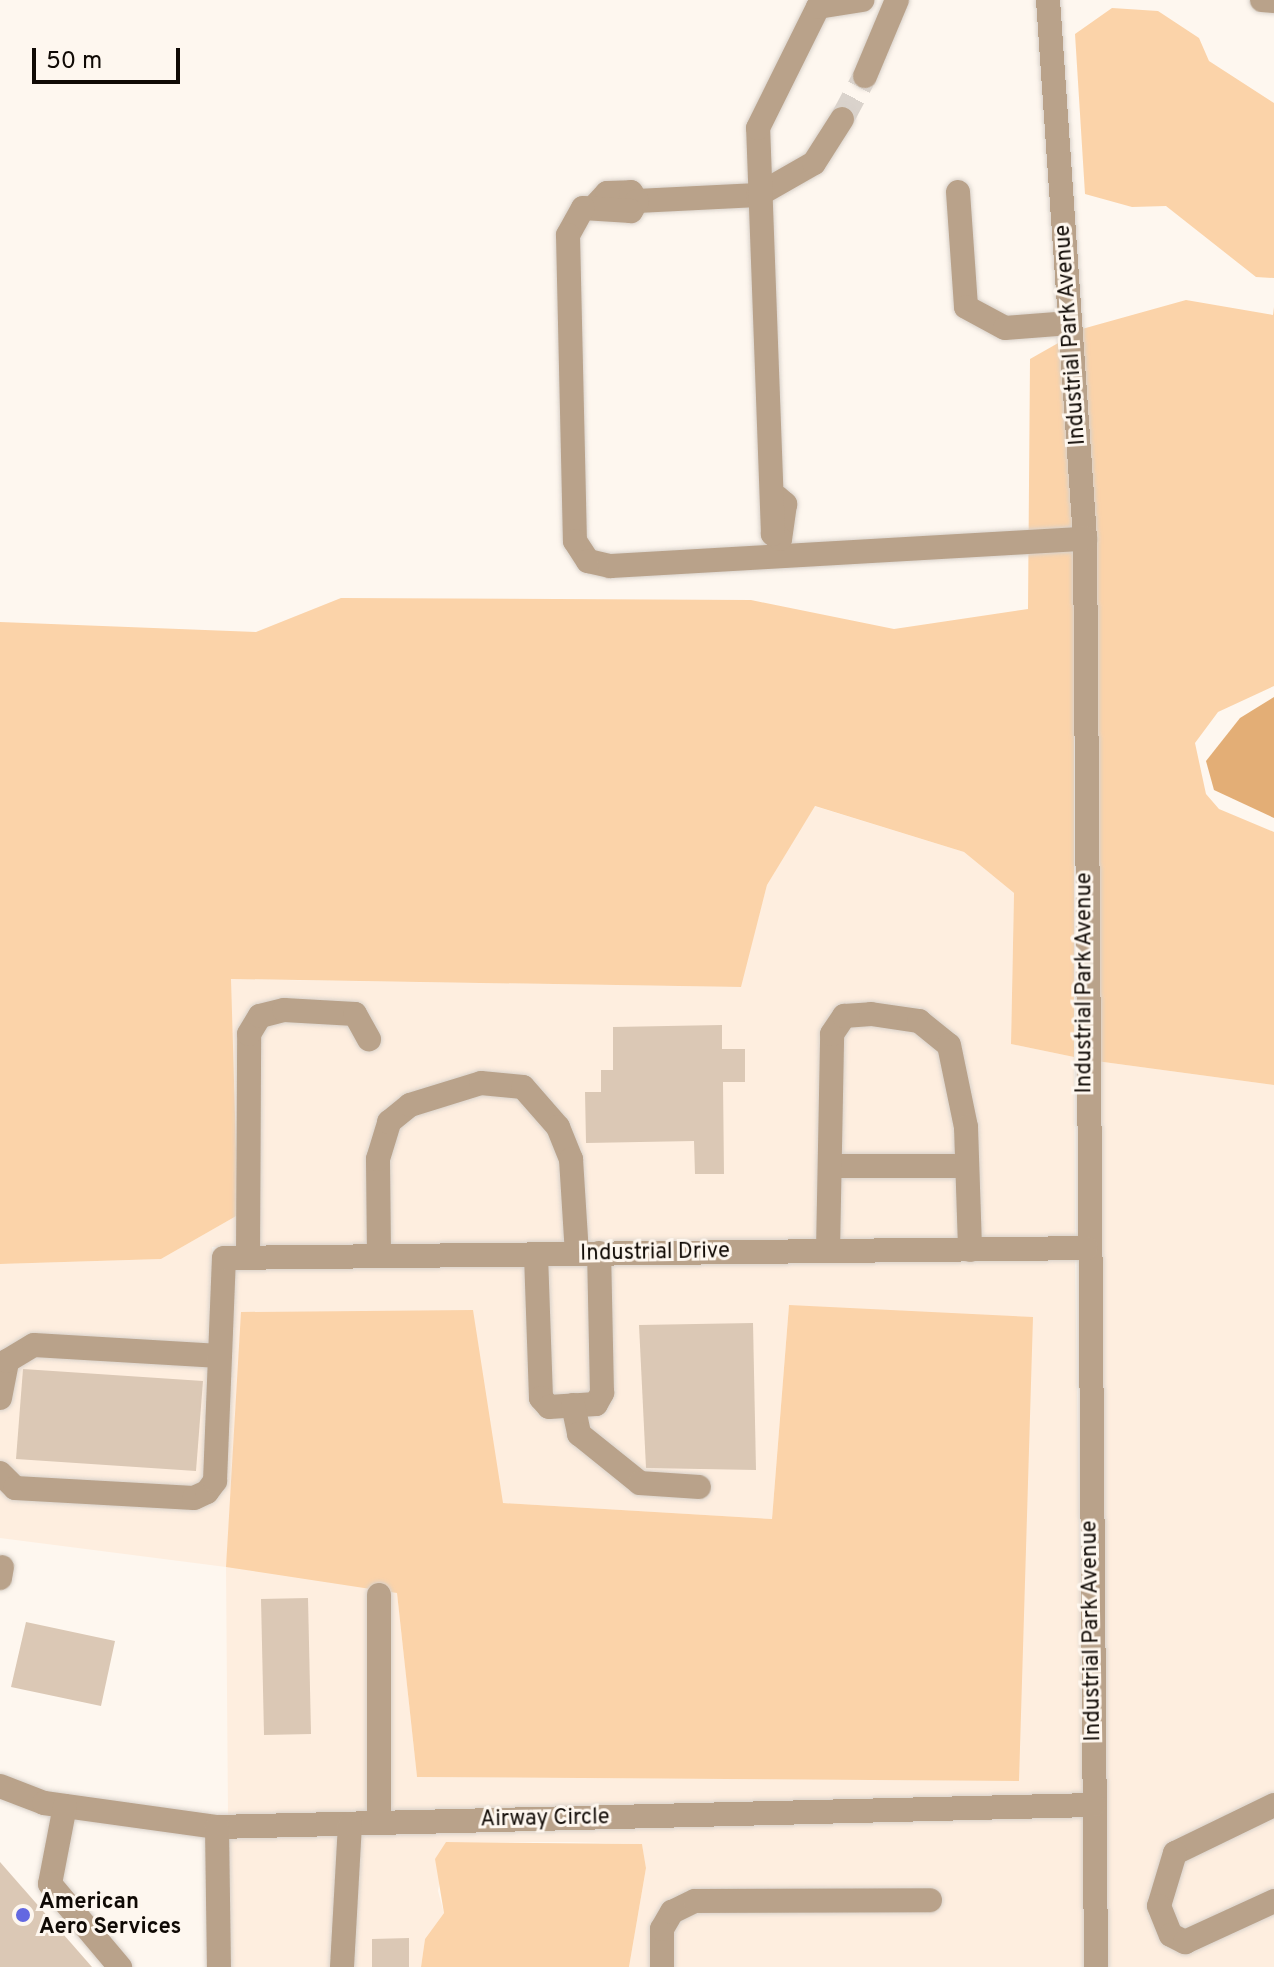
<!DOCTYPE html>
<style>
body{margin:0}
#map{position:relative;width:1274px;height:1967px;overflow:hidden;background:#fef7ef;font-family:Overpass,sans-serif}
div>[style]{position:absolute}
.built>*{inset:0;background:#feeedf}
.green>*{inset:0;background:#fbd3a9}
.water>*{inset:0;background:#e3ae76}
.building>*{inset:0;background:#dbc8b5}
.minor-tunnel>*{height:24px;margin-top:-12px;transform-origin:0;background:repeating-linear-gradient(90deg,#dad3cc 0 24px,transparent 0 36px)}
.roads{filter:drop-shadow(0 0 2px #d8d1ca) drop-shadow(0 0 2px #d8d1ca)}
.minor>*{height:24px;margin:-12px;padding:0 12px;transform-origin:12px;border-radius:12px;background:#b9a28a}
.dots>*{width:22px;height:22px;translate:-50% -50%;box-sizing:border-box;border:4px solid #fef7ef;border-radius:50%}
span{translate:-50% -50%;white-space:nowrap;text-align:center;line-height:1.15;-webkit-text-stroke:6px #fef7ef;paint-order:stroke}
.street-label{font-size:22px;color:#100a05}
.poi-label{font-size:22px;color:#100a05;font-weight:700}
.left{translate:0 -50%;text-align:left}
.scale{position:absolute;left:32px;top:48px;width:148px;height:36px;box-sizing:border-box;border:4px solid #100a05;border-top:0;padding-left:10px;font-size:24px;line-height:28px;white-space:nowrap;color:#100a05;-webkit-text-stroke:6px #fef7ef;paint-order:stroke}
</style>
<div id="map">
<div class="built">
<i style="clip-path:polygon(evenodd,814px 806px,964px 852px,1014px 893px,1011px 1044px,1074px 1057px,1075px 1238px,212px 1247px,214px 1268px,1075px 1259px,1083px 1795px,228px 1816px,226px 1567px,0 1538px,0 1264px,161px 1259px,238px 1215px,230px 979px,740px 987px,767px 885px,814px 806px,789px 1305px,1018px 1781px,417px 1777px,397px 1592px,503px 1503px,772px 1519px,789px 1305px)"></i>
<i style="clip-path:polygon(1096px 1061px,1274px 1085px,1274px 1967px,1108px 1967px)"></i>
<i style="clip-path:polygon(1083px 1816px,1085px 1967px,629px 1967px,646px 1868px,642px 1844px,569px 1842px,446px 1842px,438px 1891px,444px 1913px,425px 1939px,421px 1967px,230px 1967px,229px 1837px)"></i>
</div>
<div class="green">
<i style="clip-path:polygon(1112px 8px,1158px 11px,1199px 38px,1209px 61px,1274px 103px,1274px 278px,1256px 277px,1166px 206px,1132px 207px,1085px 194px,1075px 34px)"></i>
<i style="clip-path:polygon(1186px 300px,1273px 315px,1274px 307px,1274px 686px,1218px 712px,1195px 743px,1206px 794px,1219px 809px,1274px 832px,1274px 1085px,1096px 1061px,1082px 329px)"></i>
<i style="clip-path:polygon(1060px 342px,1074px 538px,1074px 1057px,1011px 1044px,1014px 893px,964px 852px,815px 806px,767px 885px,741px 987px,231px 979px,238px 1215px,161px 1259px,0 1264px,0 622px,256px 632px,341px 598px,751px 600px,894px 629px,1028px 609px,1030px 359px)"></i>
<i style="clip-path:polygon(789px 1305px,1033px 1317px,1019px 1781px,417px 1777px,397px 1593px,226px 1567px,241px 1312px,473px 1310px,503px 1503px,772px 1519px)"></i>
<i style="clip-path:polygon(446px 1842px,642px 1844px,646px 1868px,629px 1967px,421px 1967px,425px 1939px,444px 1913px,435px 1859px)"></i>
</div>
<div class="water">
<i style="clip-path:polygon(1274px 697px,1274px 818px,1214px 790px,1206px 761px,1240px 718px)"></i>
</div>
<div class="building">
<i style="clip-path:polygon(722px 1025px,722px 1049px,745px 1049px,745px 1082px,723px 1082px,724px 1174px,695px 1174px,694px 1141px,586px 1143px,585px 1092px,601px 1092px,601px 1070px,613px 1070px,613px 1027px)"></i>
<i style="clip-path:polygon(753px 1323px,756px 1470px,646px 1468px,639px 1325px)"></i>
<i style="clip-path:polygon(23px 1369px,203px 1381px,196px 1471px,16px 1459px)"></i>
<i style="clip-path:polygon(308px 1598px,311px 1734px,264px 1735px,261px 1599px)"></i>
<i style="clip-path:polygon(26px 1622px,115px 1641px,101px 1706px,11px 1687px)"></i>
<i style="clip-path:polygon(0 1862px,92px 1967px,0 1967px)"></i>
<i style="clip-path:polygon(409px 1938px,409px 1967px,372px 1967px,372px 1939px)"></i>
</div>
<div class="minor-tunnel">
<i style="left:842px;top:119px;width:49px;rotate:-61.9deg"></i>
</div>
<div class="roads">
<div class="minor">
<i style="left:1048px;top:0;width:540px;rotate:86.07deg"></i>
<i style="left:1085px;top:539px;width:1428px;rotate:89.56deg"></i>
<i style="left:1262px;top:0;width:12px;rotate:5deg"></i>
<i style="left:865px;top:76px;width:82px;rotate:-67.2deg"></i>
<i style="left:958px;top:192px;width:115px;rotate:86deg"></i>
<i style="left:966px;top:307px;width:44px;rotate:28.3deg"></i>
<i style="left:1005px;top:328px;width:65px;rotate:-4.4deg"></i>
<i style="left:637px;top:201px;width:121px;rotate:-2.8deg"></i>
<i style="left:758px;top:195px;width:64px;rotate:-29.7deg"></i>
<i style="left:814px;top:163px;width:52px;rotate:-57.5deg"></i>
<i style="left:596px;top:205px;width:16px;rotate:-47deg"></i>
<i style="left:607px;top:193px;width:24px;rotate:-2deg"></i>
<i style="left:631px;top:192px;width:11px;rotate:56deg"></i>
<i style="left:637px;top:201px;width:12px;rotate:121deg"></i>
<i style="left:631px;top:211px;width:48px;rotate:-176.4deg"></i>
<i style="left:583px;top:208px;width:31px;rotate:119deg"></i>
<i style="left:568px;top:235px;width:306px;rotate:88.7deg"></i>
<i style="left:575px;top:541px;width:24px;rotate:57deg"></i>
<i style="left:588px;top:561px;width:23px;rotate:13deg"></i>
<i style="left:610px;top:566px;width:476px;rotate:-3.3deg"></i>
<i style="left:777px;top:497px;width:11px;rotate:41deg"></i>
<i style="left:785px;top:504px;width:35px;rotate:98deg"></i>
<i style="left:780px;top:539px;width:9px;rotate:-144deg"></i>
<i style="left:773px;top:534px;width:406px;rotate:-92.1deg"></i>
<i style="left:758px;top:128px;width:135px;rotate:-63.6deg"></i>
<i style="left:818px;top:7px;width:45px;rotate:-9deg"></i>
<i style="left:831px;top:1166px;width:136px"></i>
<i style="left:828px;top:1251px;width:217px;rotate:-88.9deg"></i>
<i style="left:832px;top:1034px;width:22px;rotate:-56deg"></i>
<i style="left:844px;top:1016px;width:27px;rotate:-4deg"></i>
<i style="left:871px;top:1014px;width:49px;rotate:8.3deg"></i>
<i style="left:919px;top:1021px;width:38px;rotate:39deg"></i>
<i style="left:949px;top:1045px;width:84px;rotate:78.3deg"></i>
<i style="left:966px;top:1127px;width:123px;rotate:88.1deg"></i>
<i style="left:536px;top:1255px;width:143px;rotate:88deg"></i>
<i style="left:541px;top:1398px;width:12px;rotate:48deg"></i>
<i style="left:549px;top:1407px;width:47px;rotate:-3.7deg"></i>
<i style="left:596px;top:1404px;width:13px;rotate:-61deg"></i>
<i style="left:602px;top:1393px;width:140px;rotate:-91.2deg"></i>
<i style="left:379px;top:1256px;width:97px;rotate:-90.6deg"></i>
<i style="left:378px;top:1159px;width:39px;rotate:-73deg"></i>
<i style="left:389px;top:1122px;width:27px;rotate:-39deg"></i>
<i style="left:410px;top:1105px;width:74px;rotate:-17.2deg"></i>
<i style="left:481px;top:1083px;width:42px;rotate:5.4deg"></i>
<i style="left:523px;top:1087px;width:53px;rotate:48.8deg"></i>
<i style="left:558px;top:1127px;width:35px;rotate:68deg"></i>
<i style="left:571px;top:1159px;width:95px;rotate:86.4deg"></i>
<i style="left:248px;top:1257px;width:223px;rotate:-89.7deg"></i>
<i style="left:249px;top:1034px;width:21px;rotate:-59deg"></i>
<i style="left:260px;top:1016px;width:25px;rotate:-14deg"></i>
<i style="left:284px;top:1010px;width:71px;rotate:3.2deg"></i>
<i style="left:355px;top:1014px;width:29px;rotate:61deg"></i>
<i style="left:0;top:1398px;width:38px;rotate:-79deg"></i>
<i style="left:7px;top:1361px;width:31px;rotate:-31deg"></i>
<i style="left:34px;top:1345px;width:186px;rotate:3.4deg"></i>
<i style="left:573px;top:1405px;width:30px;rotate:78deg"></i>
<i style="left:579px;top:1434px;width:78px;rotate:38.8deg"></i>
<i style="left:640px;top:1483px;width:59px;rotate:3.9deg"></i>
<i style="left:0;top:1473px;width:21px;rotate:45deg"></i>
<i style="left:15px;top:1488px;width:179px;rotate:3.2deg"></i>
<i style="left:194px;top:1498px;width:14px;rotate:-25deg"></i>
<i style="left:207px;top:1492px;width:14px;rotate:-54deg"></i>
<i style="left:215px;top:1481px;width:223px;rotate:-87.7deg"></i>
<i style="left:224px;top:1258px;width:862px;rotate:-0.66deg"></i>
<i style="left:0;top:1578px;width:11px;rotate:-80deg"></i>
<i style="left:379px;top:1595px;width:228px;rotate:90deg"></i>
<i style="left:0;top:1786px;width:47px;rotate:21.1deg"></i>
<i style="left:44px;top:1803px;width:175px;rotate:7.9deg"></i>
<i style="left:217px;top:1827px;width:877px;rotate:-1.44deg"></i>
<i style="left:1274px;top:1805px;width:110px;rotate:154.1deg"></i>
<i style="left:1175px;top:1853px;width:55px;rotate:106.8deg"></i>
<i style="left:1159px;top:1906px;width:31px;rotate:68deg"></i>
<i style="left:1171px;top:1935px;width:16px;rotate:27deg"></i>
<i style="left:1185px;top:1942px;width:98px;rotate:-24.7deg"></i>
<i style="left:65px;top:1806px;width:79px;rotate:100.9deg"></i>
<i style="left:50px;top:1884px;width:109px;rotate:49.9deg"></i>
<i style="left:217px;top:1827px;width:140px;rotate:89.2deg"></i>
<i style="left:342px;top:1967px;width:143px;rotate:-86.8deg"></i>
<i style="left:662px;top:1967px;width:38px;rotate:-90deg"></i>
<i style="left:662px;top:1929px;width:20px;rotate:-60deg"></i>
<i style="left:672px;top:1912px;width:25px;rotate:-26deg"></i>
<i style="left:695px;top:1901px;width:235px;rotate:-0.2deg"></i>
</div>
</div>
<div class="dots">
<i style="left:23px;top:1915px;background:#6368e1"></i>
</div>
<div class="street-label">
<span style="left:1071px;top:335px;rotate:-94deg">Industrial Park Avenue</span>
<span style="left:1085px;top:983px;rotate:-90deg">Industrial Park Avenue</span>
<span style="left:655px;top:1253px;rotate:-1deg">Industrial Drive</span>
<span style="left:1092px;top:1631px;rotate:-91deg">Industrial Park Avenue</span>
<span style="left:545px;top:1819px;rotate:-1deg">Airway Circle</span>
</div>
<div class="poi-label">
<span class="left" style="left:39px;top:1915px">American<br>Aero Services</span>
</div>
<div class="scale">50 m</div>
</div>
